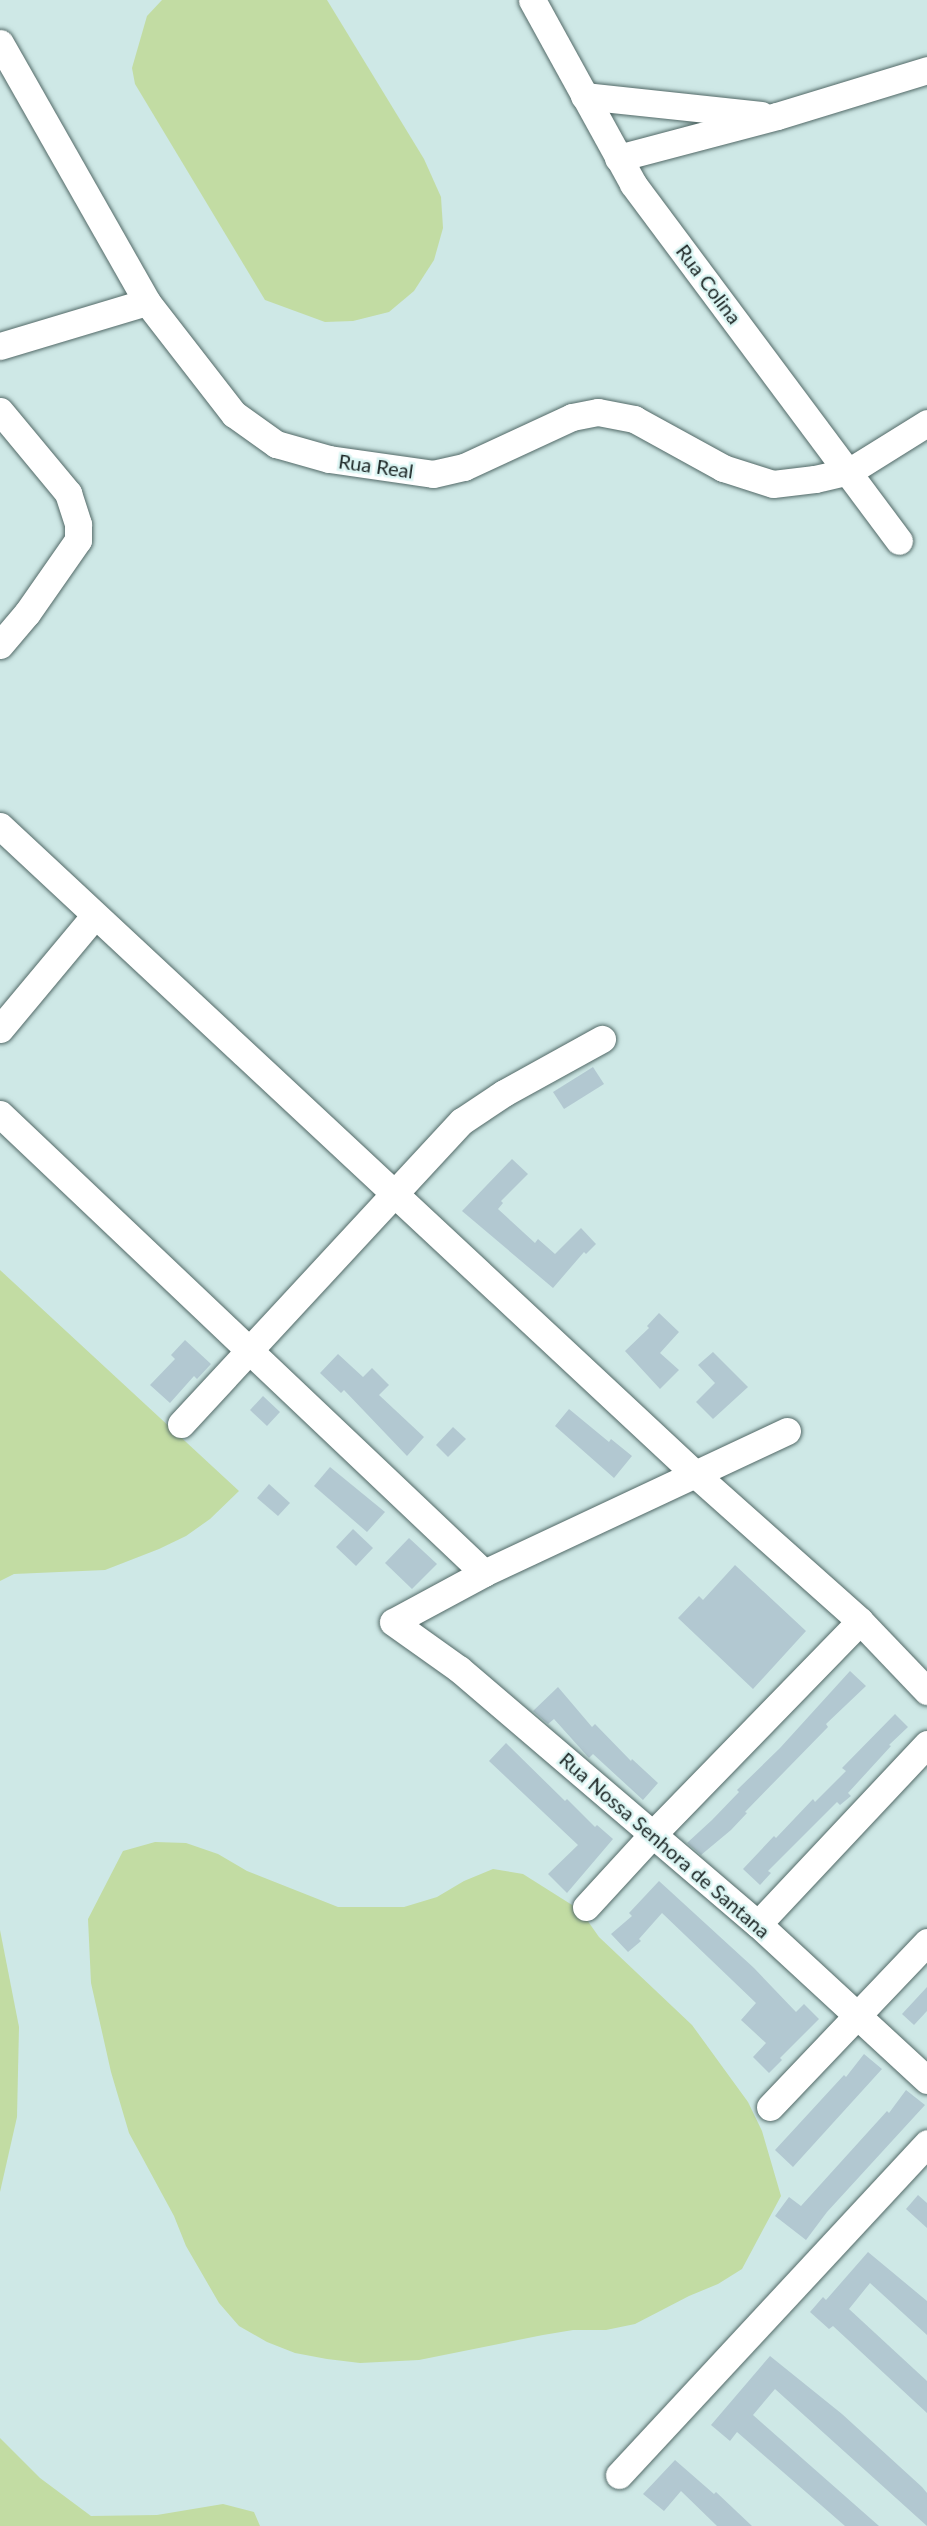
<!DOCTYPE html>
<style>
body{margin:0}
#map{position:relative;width:927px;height:2526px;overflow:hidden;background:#cee8e6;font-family:Lato,sans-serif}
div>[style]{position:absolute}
.green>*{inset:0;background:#c2dca3}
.building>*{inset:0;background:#b2c8d1}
.roads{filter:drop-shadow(0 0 2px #526967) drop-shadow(0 0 2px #526967)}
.minor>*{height:27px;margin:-13.5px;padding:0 13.5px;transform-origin:13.5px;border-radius:13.5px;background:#fff}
span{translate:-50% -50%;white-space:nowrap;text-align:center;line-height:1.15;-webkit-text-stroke:5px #dbf5f3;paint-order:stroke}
.street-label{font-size:20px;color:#1c2625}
</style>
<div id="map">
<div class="green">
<i style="clip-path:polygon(162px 0,327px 0,424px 159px,441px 197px,443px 228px,434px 260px,414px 291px,389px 312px,353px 321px,325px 322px,265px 300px,135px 84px,132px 68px,147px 16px)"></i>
<i style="clip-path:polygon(0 1270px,239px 1491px,210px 1519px,186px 1536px,159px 1549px,105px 1570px,14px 1574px,0 1581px)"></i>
<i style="clip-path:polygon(155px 1842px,186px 1843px,218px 1854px,247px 1871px,338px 1907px,404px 1907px,437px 1897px,464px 1881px,493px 1869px,523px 1874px,580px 1910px,599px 1937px,692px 2025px,748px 2102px,762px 2131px,781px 2196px,742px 2269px,718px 2284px,689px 2296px,635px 2324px,606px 2330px,573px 2330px,543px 2335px,419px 2360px,360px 2363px,327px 2359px,295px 2353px,267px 2342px,239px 2326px,219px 2303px,186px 2246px,174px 2216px,129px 2133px,111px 2072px,91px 1983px,88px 1919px,123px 1851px)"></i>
<i style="clip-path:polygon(0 1930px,19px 2027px,17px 2117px,0 2192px)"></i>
<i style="clip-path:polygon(0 2438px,40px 2478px,91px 2516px,157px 2515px,223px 2504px,254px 2512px,260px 2526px,0 2526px)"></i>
</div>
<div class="building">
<i style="clip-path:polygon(593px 1067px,604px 1084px,564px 1109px,553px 1092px)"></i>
<i style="clip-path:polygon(512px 1159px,528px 1174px,501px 1201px,503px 1203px,498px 1209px,535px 1243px,538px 1239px,555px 1254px,581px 1228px,596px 1244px,586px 1254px,584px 1252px,553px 1288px,462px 1211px)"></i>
<i style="clip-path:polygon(659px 1313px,679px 1332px,660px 1353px,679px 1370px,660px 1389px,625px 1351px,649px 1328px,647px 1326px)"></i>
<i style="clip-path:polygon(185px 1340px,211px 1364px,197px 1379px,194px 1376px,170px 1403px,150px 1385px,175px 1359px,171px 1355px)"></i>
<i style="clip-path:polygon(713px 1352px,748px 1387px,713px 1419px,696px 1402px,715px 1383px,698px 1365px)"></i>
<i style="clip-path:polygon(338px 1354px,363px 1377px,372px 1368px,389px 1385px,379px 1395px,424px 1437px,407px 1456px,344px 1390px,341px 1393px,320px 1373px)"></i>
<i style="clip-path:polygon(263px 1396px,280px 1412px,267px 1426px,250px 1410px)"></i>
<i style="clip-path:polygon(569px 1409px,609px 1442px,611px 1439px,632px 1456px,614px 1478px,555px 1426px)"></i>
<i style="clip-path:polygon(453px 1427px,466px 1439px,448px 1457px,436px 1445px)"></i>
<i style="clip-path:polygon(330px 1467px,385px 1512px,367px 1532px,314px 1486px)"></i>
<i style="clip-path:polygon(269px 1484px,290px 1503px,278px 1516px,257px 1498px)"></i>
<i style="clip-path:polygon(353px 1529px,373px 1548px,356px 1566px,336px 1547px)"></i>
<i style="clip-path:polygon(409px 1538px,437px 1564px,412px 1589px,385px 1563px)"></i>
<i style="clip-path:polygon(735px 1565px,806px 1631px,753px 1689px,678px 1618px,699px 1596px,703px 1600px)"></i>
<i style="clip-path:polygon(850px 1671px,866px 1686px,826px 1724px,828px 1727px,745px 1812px,747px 1813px,731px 1830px,701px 1855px,687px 1843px,712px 1820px,739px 1792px,737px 1790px,780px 1748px)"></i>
<i style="clip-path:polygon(558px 1687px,592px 1727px,595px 1724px,631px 1761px,632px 1759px,658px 1783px,643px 1800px,593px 1754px,589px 1758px,554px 1719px,548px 1724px,533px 1711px)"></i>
<i style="clip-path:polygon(895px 1714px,908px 1727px,889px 1745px,891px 1746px,848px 1793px,851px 1796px,840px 1805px,837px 1802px,768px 1871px,771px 1873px,760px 1885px,743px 1869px,774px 1836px,776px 1838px,813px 1799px,815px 1802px,846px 1771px,842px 1768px)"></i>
<i style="clip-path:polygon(506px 1743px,565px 1801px,567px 1799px,595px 1827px,597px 1825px,613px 1839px,567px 1893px,548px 1874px,578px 1845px,489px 1761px)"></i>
<i style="clip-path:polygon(659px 1881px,754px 1968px,796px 2012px,804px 2004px,819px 2019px,780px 2058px,782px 2060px,769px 2073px,753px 2057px,766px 2043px,741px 2020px,756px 2003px,662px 1913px,639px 1939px,641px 1941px,628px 1952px,611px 1934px,632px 1916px,629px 1913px)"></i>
<i style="clip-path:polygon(927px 1987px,927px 2011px,914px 2025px,902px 2014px)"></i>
<i style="clip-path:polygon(864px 2054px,882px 2069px,793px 2167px,775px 2150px,844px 2075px,846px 2077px)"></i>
<i style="clip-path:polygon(906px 2090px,925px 2105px,827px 2212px,806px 2240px,775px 2216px,789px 2197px,801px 2206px,887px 2111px,889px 2113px)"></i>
<i style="clip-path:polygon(918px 2195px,927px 2203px,927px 2228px,906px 2209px)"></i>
<i style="clip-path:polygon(868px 2252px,927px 2301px,927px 2335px,870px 2283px,849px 2309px,927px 2381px,927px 2413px,833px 2326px,829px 2329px,810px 2312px,823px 2297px,826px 2300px)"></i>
<i style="clip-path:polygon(770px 2356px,842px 2414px,922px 2487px,927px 2493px,927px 2526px,775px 2389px,753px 2415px,879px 2526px,845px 2526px,737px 2432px,730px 2441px,711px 2425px)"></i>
<i style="clip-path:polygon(675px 2460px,714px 2494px,716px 2492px,752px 2526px,717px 2526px,681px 2491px,664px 2511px,643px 2494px)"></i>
</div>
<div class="roads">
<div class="minor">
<i style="left:532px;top:0;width:210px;rotate:61.2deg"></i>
<i style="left:633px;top:184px;width:445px;rotate:53.3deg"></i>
<i style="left:0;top:43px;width:298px;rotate:60.4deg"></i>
<i style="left:147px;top:302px;width:142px;rotate:52.2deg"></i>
<i style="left:234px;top:414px;width:52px;rotate:35.5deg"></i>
<i style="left:276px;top:444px;width:55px;rotate:15.8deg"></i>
<i style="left:329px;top:459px;width:105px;rotate:8.2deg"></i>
<i style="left:433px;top:474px;width:32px;rotate:-13deg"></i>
<i style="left:464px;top:467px;width:119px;rotate:-24.8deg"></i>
<i style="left:572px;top:417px;width:26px;rotate:-11deg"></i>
<i style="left:598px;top:412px;width:37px;rotate:11deg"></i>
<i style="left:634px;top:419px;width:102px;rotate:28.8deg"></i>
<i style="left:723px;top:468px;width:52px;rotate:17.7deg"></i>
<i style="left:773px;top:484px;width:42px;rotate:-6.8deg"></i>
<i style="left:815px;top:479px;width:36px;rotate:-13deg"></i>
<i style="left:850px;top:471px;width:91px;rotate:-31.9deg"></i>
<i style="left:584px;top:96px;width:178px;rotate:6.1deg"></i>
<i style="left:618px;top:158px;width:164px;rotate:-14.8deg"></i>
<i style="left:777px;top:116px;width:157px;rotate:-17deg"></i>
<i style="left:0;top:346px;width:153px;rotate:-16.7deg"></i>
<i style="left:0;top:411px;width:107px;rotate:50.3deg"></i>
<i style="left:68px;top:493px;width:33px;rotate:72deg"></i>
<i style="left:78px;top:524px;width:16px;rotate:90deg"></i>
<i style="left:78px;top:540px;width:89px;rotate:124.9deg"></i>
<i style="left:27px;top:613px;width:42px;rotate:130.2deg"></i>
<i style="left:0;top:826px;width:949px;rotate:42.99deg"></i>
<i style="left:694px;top:1473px;width:222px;rotate:41.7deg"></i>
<i style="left:860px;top:1621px;width:97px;rotate:46.3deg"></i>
<i style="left:0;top:1029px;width:148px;rotate:-50.2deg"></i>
<i style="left:0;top:1114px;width:667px;rotate:43.48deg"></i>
<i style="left:181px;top:1424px;width:413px;rotate:-47.2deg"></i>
<i style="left:462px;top:1121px;width:50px;rotate:-33.7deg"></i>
<i style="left:504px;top:1093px;width:112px;rotate:-28.9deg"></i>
<i style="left:787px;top:1431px;width:335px;rotate:154.9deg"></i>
<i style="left:484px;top:1573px;width:103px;rotate:151.7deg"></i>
<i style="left:393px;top:1622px;width:81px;rotate:35.5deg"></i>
<i style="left:459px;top:1669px;width:393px;rotate:40.5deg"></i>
<i style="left:758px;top:1924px;width:230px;rotate:42.7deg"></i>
<i style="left:586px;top:1907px;width:99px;rotate:-47.5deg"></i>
<i style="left:653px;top:1834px;width:297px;rotate:-45.8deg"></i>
<i style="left:758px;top:1924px;width:247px;rotate:-46.8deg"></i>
<i style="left:770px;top:2107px;width:228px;rotate:-46.4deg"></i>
<i style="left:619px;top:2475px;width:453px;rotate:-47.1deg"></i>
</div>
</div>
<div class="street-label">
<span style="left:709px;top:284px;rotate:53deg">Rua Colina</span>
<span style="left:376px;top:466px;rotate:8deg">Rua Real</span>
<span style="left:665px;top:1845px;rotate:41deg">Rua Nossa Senhora de Santana</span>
</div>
</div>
